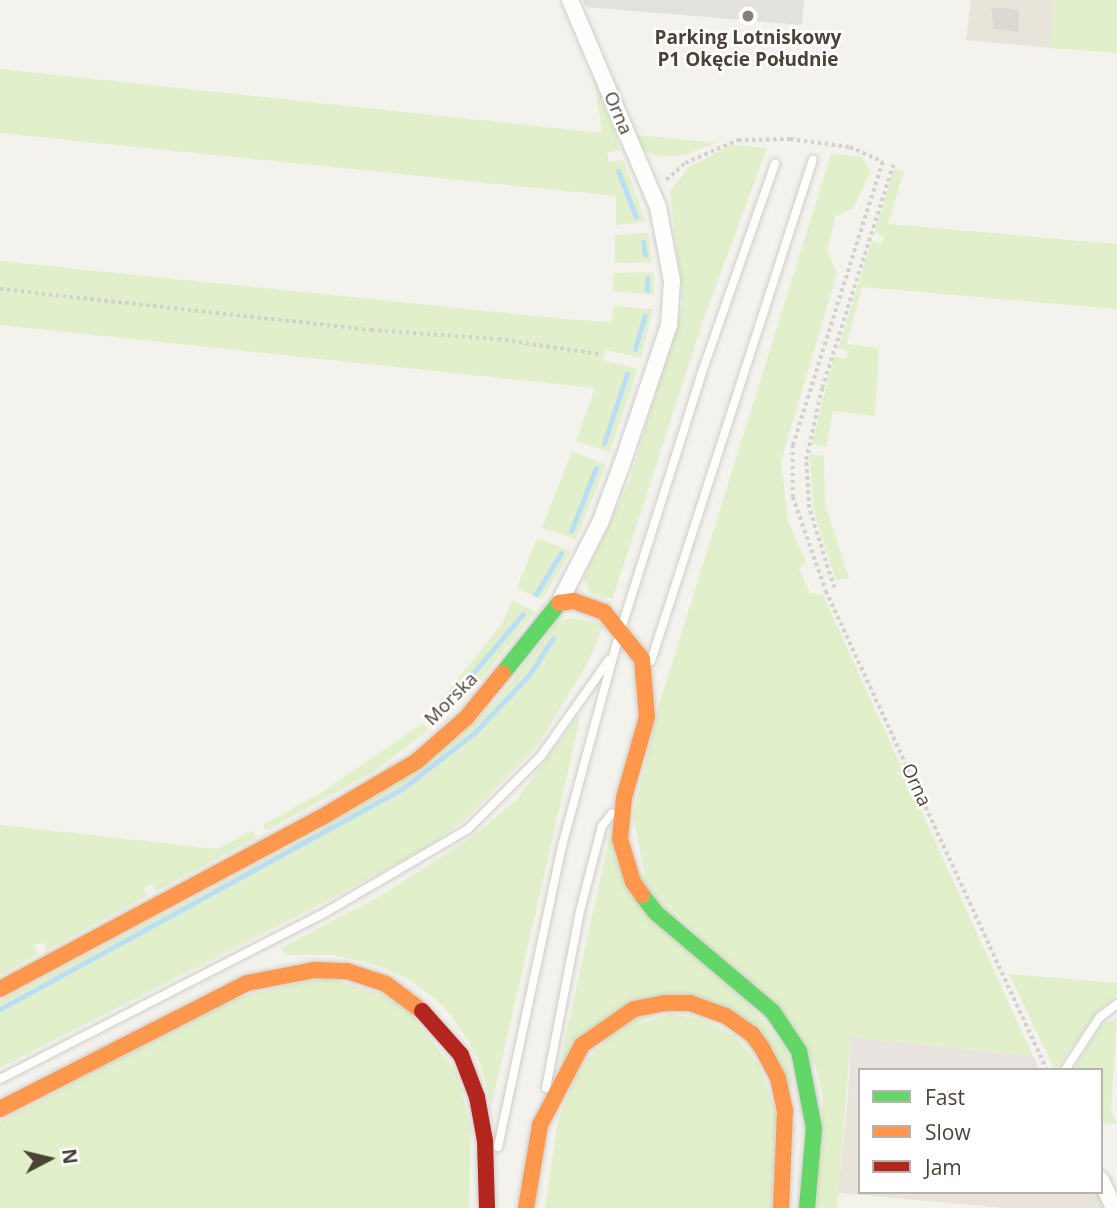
<!DOCTYPE html>
<meta charset="utf-8">
<style>
body{margin:0}
#map{position:relative;width:1117px;height:1208px;overflow:hidden;background:#f3f2ed;font-family:"Open Sans",sans-serif}
div>[style]{position:absolute}
.residential>*{inset:0;background:#e8e4da}
.industrial>*{inset:0;background:#e8e3de}
.green>*{inset:0;background:#e1f0cb}
.parking>*{inset:0;background:#e3e1dc}
.stream>*{height:5px;margin:-2.5px;padding:0 2.5px;transform-origin:2.5px;border-radius:2.5px;background:#badef5}
.building>*{inset:0;background:#dbd9d3}
.path>*{height:3.5px;margin-top:-1.75px;transform-origin:0;background:repeating-linear-gradient(90deg,#d3d1cb 0 3.5px,transparent 0 7px)}
.roads{filter:drop-shadow(0 0 2px #d0cdc7) drop-shadow(0 0 2px #d0cdc7)}
.lane>*{height:8px;margin:-4px;padding:0 4px;transform-origin:4px;border-radius:4px;background:#fdfdfc}
.street>*{height:16px;margin:-8px;padding:0 8px;transform-origin:8px;border-radius:8px;background:#fdfdfc}
.fast>*{height:16px;margin:-8px;padding:0 8px;transform-origin:8px;border-radius:8px;background:#63d668}
.slow>*{height:16px;margin:-8px;padding:0 8px;transform-origin:8px;border-radius:8px;background:#ff974d}
.jam>*{height:16px;margin:-8px;padding:0 8px;transform-origin:8px;border-radius:8px;background:#b3261e}
.dots>*{width:19px;height:19px;translate:-50% -50%;box-sizing:border-box;border:4px solid #fff;border-radius:50%}
span{translate:-50% -50%;white-space:nowrap;text-align:center;line-height:1.15;-webkit-text-stroke:5px #fff;paint-order:stroke}
.poi-label{font-size:19px;color:#4c4337;font-weight:700}
.street-label{font-size:19px;color:#4c4337}
.legend{position:absolute;left:858px;top:1068px;width:245px;height:126px;box-sizing:border-box;background:#fff;border:2px solid #b7b4af;margin:0;padding:9px 12px;list-style:none;font-size:21px;color:#4c4337}
.legend li{display:flex;align-items:center;gap:14px;height:35px}
.legend b{width:35px;border:2px solid #b7b4af}
.north{position:absolute;left:14px;top:1124px;width:70px;height:70px;-webkit-text-stroke:5px #fff;paint-order:stroke;rotate:83deg;font-size:19px;font-weight:700;line-height:28px;text-align:center;color:#4c4337}
.north::after{content:'';display:block;margin:auto;width:24px;height:32px;background:#4c4337;clip-path:polygon(50% 0,100% 100%,50% 72%,0 100%)}
</style>
<div id="map">
<div class="residential">
<i style="clip-path:polygon(971px 0,1055px 0,1050px 48px,966px 40px)"></i>
<i style="clip-path:polygon(848px 1095px,860px 1096px,860px 1192px,1098px 1192px,1106px 1208px,1007px 1208px,838px 1193px)"></i>
</div>
<div class="industrial">
<i style="clip-path:polygon(851px 1037px,1033px 1056px,1040px 1070px,860px 1070px,860px 1096px,848px 1095px)"></i>
</div>
<div class="green">
<i style="clip-path:polygon(1055px 0,1117px 0,1117px 53px,1050px 48px)"></i>
<i style="clip-path:polygon(0 69px,602px 133px,593px 70px,623px 138px,617px 140px,620px 150px,607px 153px,609px 162px,623px 160px,646px 222px,616px 225px,616px 196px,0 133px)"></i>
<i style="clip-path:polygon(637px 135px,716px 143px,684px 155px,661px 157px,644px 151px)"></i>
<i style="clip-path:polygon(732px 145px,767px 148px,703px 321px,613px 598px,604px 598px,589px 592px,584px 577px,630px 480px,683px 302px,670px 191px,689px 167px)"></i>
<i style="clip-path:polygon(831px 154px,862px 157px,871px 171px,853px 209px,836px 216px,827px 250px,837px 274px,781px 461px,788px 521px,806px 562px,799px 569px,810px 593px,823px 595px,1033px 1056px,851px 1037px,837px 1208px,817px 1208px,823px 1099px,816px 1066px,646px 880px,633px 815px,660px 702px)"></i>
<i style="clip-path:polygon(894px 169px,904px 171px,888px 224px,1117px 244px,1117px 309px,862px 287px,847px 344px,879px 348px,875px 416px,833px 411px,826px 447px,812px 444px,834px 356px,846px 359px,847px 350px,838px 348px,872px 241px,881px 244px,884px 236px,874px 233px)"></i>
<i style="clip-path:polygon(648px 233px,652px 262px,615px 263px,615px 235px)"></i>
<i style="clip-path:polygon(0 261px,565px 319px,612px 322px,613px 306px,653px 309px,641px 358px,605px 350px,603px 360px,638px 369px,610px 452px,576px 441px,595px 388px,0 325px)"></i>
<i style="clip-path:polygon(654px 272px,654px 295px,613px 291px,614px 273px)"></i>
<i style="clip-path:polygon(572px 451px,606px 465px,576px 539px,542px 528px)"></i>
<i style="clip-path:polygon(810px 454px,824px 456px,825px 504px,849px 578px,836px 581px,813px 509px)"></i>
<i style="clip-path:polygon(537px 538px,571px 551px,542px 600px,517px 588px)"></i>
<i style="clip-path:polygon(512px 600px,535px 612px,473px 689px,437px 722px,430px 713px,502px 624px)"></i>
<i style="clip-path:polygon(573px 618px,604px 624px,588px 663px,537px 746px,464px 820px,428px 847px,328px 900px,0 1068px,0 1001px,315px 833px,464px 732px,498px 699px,557px 622px)"></i>
<i style="clip-path:polygon(576px 719px,580px 719px,491px 1107px,482px 1068px,468px 1040px,444px 1007px,412px 981px,380px 966px,334px 955px,285px 955px,281px 948px,380px 896px,472px 837px,516px 800px)"></i>
<i style="clip-path:polygon(423px 723px,429px 730px,373px 772px,266px 831px,263px 825px,322px 792px)"></i>
<i style="clip-path:polygon(0 825px,217px 849px,253px 830px,256px 838px,156px 891px,152px 884px,144px 888px,147px 896px,47px 950px,42px 942px,34px 946px,38px 954px,0 975px)"></i>
<i style="clip-path:polygon(610px 835px,786px 1049px,794px 1088px,694px 995px,560px 1062px)"></i>
<i style="clip-path:polygon(1009px 974px,1117px 983px,1117px 995px,1098px 1011px,1055px 1070px)"></i>
<i style="clip-path:polygon(324px 977px,400px 1000px,456px 1072px,471px 1126px,469px 1208px,0 1208px,0 1122px,227px 1000px)"></i>
<i style="clip-path:polygon(670px 1014px,702px 1019px,735px 1036px,759px 1065px,776px 1113px,772px 1208px,545px 1208px,558px 1120px,580px 1067px,614px 1031px)"></i>
<i style="clip-path:polygon(1117px 1018px,1111px 1110px,1117px 1124px,1101px 1123px,1101px 1070px,1074px 1070px,1100px 1026px)"></i>
</div>
<div class="parking">
<i style="clip-path:polygon(583px 0,804px 0,802px 25px,586px 7px)"></i>
</div>
<div class="stream">
<i style="left:618px;top:171px;width:49px;rotate:68.6deg"></i>
<i style="left:643px;top:242px;width:13px;rotate:81deg"></i>
<i style="left:647px;top:278px;width:12px;rotate:90deg"></i>
<i style="left:635px;top:349px;width:35px;rotate:-74deg"></i>
<i style="left:604px;top:443px;width:73px;rotate:-71.6deg"></i>
<i style="left:571px;top:531px;width:68px;rotate:-68.4deg"></i>
<i style="left:536px;top:594px;width:48px;rotate:-58.6deg"></i>
<i style="left:468px;top:679px;width:85px;rotate:-49.8deg"></i>
<i style="left:0;top:1009px;width:458px;rotate:-28.7deg"></i>
<i style="left:402px;top:789px;width:91px;rotate:-37.9deg"></i>
<i style="left:474px;top:733px;width:80px;rotate:-46.5deg"></i>
<i style="left:529px;top:675px;width:44px;rotate:-57deg"></i>
</div>
<div class="building">
<i style="clip-path:polygon(991px 7px,1019px 10px,1019px 32px,994px 29px)"></i>
</div>
<div class="path">
<i style="left:666px;top:180px;width:25px;rotate:-42deg"></i>
<i style="left:685px;top:163px;width:58px;rotate:-23.5deg"></i>
<i style="left:738px;top:140px;width:52px;rotate:-1.1deg"></i>
<i style="left:790px;top:139px;width:61px;rotate:7.6deg"></i>
<i style="left:850px;top:147px;width:36px;rotate:24deg"></i>
<i style="left:883px;top:162px;width:297px;rotate:107.6deg"></i>
<i style="left:793px;top:445px;width:52px;rotate:90deg"></i>
<i style="left:793px;top:497px;width:100px;rotate:70.7deg"></i>
<i style="left:826px;top:591px;width:528px;rotate:65.23deg"></i>
<i style="left:0;top:289px;width:373px;rotate:6.3deg"></i>
<i style="left:371px;top:330px;width:127px;rotate:4.1deg"></i>
<i style="left:498px;top:339px;width:102px;rotate:8.4deg"></i>
<i style="left:834px;top:588px;width:84px;rotate:-107.4deg"></i>
<i style="left:809px;top:508px;width:48px;rotate:-93.6deg"></i>
<i style="left:806px;top:460px;width:74px;rotate:-77.5deg"></i>
<i style="left:822px;top:388px;width:234px;rotate:-72.3deg"></i>
</div>
<div class="roads">
<div class="lane">
<i style="left:623px;top:623px;width:260px;rotate:-72.5deg"></i>
<i style="left:701px;top:375px;width:224px;rotate:-70.7deg"></i>
<i style="left:651px;top:661px;width:527px;rotate:-72.11deg"></i>
<i style="left:1065px;top:1070px;width:62px;rotate:-56.8deg"></i>
<i style="left:1099px;top:1018px;width:23px;rotate:-38deg"></i>
<i style="left:0;top:1079px;width:360px;rotate:-27.1deg"></i>
<i style="left:321px;top:915px;width:170px;rotate:-30.3deg"></i>
<i style="left:468px;top:829px;width:103px;rotate:-45deg"></i>
<i style="left:541px;top:756px;width:118px;rotate:-54.7deg"></i>
<i style="left:546px;top:1088px;width:184px;rotate:-79.1deg"></i>
<i style="left:581px;top:907px;width:84px;rotate:-75.5deg"></i>
<i style="left:602px;top:826px;width:16px;rotate:-52deg"></i>
<i style="left:498px;top:1147px;width:308px;rotate:-78deg"></i>
<i style="left:562px;top:846px;width:211px;rotate:-74.9deg"></i>
</div>
<div class="street">
<i style="left:559px;top:603px;width:90px;rotate:-62.9deg"></i>
<i style="left:600px;top:523px;width:63px;rotate:-69.6deg"></i>
<i style="left:622px;top:464px;width:147px;rotate:-71.3deg"></i>
<i style="left:669px;top:325px;width:44px;rotate:-86.1deg"></i>
<i style="left:672px;top:281px;width:75px;rotate:-100.7deg"></i>
<i style="left:658px;top:207px;width:225px;rotate:-113deg"></i>
<i style="left:1101px;top:1180px;width:31px;rotate:65deg"></i>
</div>
<div class="fast">
<i style="left:503px;top:673px;width:90px;rotate:-51.3deg"></i>
<i style="left:642px;top:895px;width:23px;rotate:52deg"></i>
<i style="left:656px;top:913px;width:153px;rotate:40.2deg"></i>
<i style="left:773px;top:1012px;width:47px;rotate:56.3deg"></i>
<i style="left:799px;top:1051px;width:78px;rotate:79deg"></i>
<i style="left:814px;top:1128px;width:80px;rotate:95deg"></i>
</div>
<div class="slow">
<i style="left:559px;top:603px;width:15px;rotate:-8deg"></i>
<i style="left:574px;top:601px;width:32px;rotate:20deg"></i>
<i style="left:604px;top:612px;width:60px;rotate:51deg"></i>
<i style="left:642px;top:659px;width:58px;rotate:85.1deg"></i>
<i style="left:647px;top:717px;width:84px;rotate:105.9deg"></i>
<i style="left:624px;top:798px;width:41px;rotate:95.6deg"></i>
<i style="left:620px;top:839px;width:45px;rotate:73.2deg"></i>
<i style="left:633px;top:882px;width:16px;rotate:55deg"></i>
<i style="left:0;top:989px;width:367px;rotate:-28.1deg"></i>
<i style="left:324px;top:816px;width:108px;rotate:-30.6deg"></i>
<i style="left:417px;top:761px;width:65px;rotate:-41.3deg"></i>
<i style="left:466px;top:718px;width:58px;rotate:-50.6deg"></i>
<i style="left:0;top:1109px;width:277px;rotate:-27deg"></i>
<i style="left:247px;top:983px;width:68px;rotate:-11deg"></i>
<i style="left:314px;top:970px;width:33px;rotate:2deg"></i>
<i style="left:347px;top:971px;width:41px;rotate:18.4deg"></i>
<i style="left:386px;top:984px;width:45px;rotate:36.9deg"></i>
<i style="left:526px;top:1208px;width:84px;rotate:-80.4deg"></i>
<i style="left:540px;top:1125px;width:90px;rotate:-62.3deg"></i>
<i style="left:582px;top:1045px;width:63px;rotate:-34.7deg"></i>
<i style="left:634px;top:1009px;width:31px;rotate:-11deg"></i>
<i style="left:664px;top:1003px;width:26px"></i>
<i style="left:690px;top:1003px;width:38px;rotate:20deg"></i>
<i style="left:726px;top:1016px;width:32px;rotate:35deg"></i>
<i style="left:752px;top:1034px;width:17px;rotate:54deg"></i>
<i style="left:762px;top:1048px;width:34px;rotate:62deg"></i>
<i style="left:778px;top:1078px;width:33px;rotate:78deg"></i>
<i style="left:785px;top:1110px;width:98px;rotate:92.3deg"></i>
</div>
<div class="jam">
<i style="left:422px;top:1011px;width:59px;rotate:48.4deg"></i>
<i style="left:461px;top:1055px;width:45px;rotate:69.1deg"></i>
<i style="left:477px;top:1097px;width:45px;rotate:79.7deg"></i>
<i style="left:485px;top:1141px;width:67px;rotate:88.3deg"></i>
</div>
</div>
<div class="dots">
<i style="left:748px;top:16px;background:#868077"></i>
</div>
<div class="poi-label">
<span style="left:748px;top:49px">Parking Lotniskowy<br>P1 Okęcie Południe</span>
</div>
<div class="street-label">
<span style="left:618px;top:113px;rotate:67deg">Orna</span>
<span style="left:451px;top:699px;rotate:-45deg">Morska</span>
<span style="left:916px;top:785px;rotate:65deg">Orna</span>
</div>
<ul class="legend">
<li><b style="height:9px;background:#63d668"></b>Fast</li>
<li><b style="height:9px;background:#ff974d"></b>Slow</li>
<li><b style="height:9px;background:#b3261e"></b>Jam</li>
</ul>
<div class="north">N</div>
</div>
